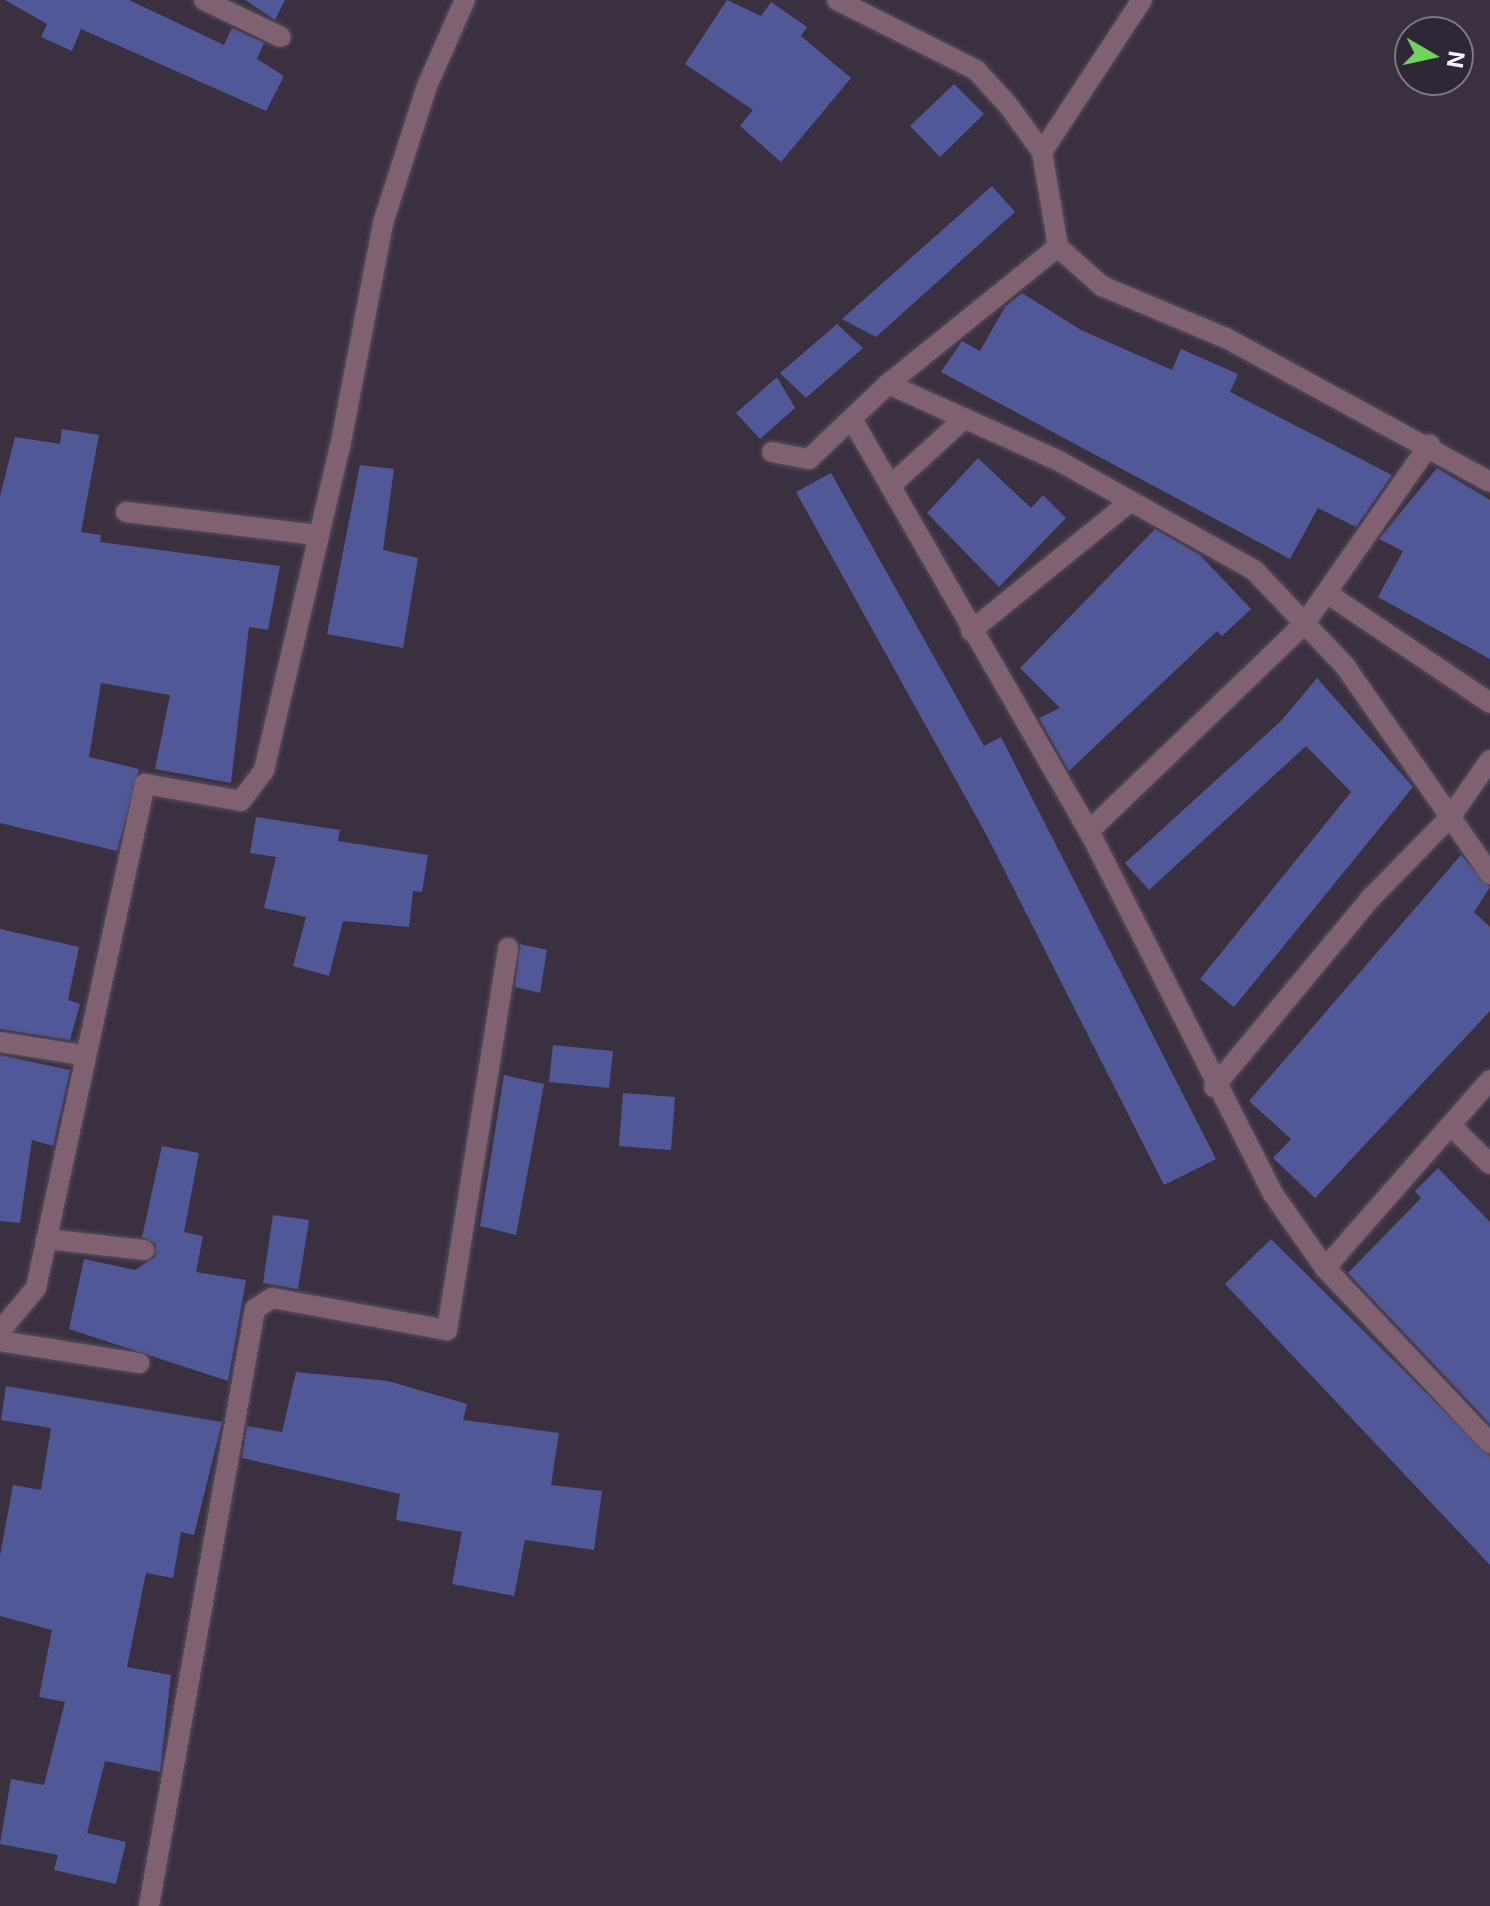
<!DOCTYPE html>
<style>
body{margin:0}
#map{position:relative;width:1490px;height:1906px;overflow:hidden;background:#3a3040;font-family:Inter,sans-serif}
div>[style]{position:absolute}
.building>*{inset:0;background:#515898}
.roads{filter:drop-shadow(0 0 2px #584f5e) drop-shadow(0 0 2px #584f5e)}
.street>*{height:20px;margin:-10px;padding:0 10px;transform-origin:10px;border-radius:10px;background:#7f6171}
span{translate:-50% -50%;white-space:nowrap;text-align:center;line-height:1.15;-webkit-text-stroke:8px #2f2735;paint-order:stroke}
.north{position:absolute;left:1394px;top:16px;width:80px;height:80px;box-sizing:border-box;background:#2f2735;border:2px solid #7f7784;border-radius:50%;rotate:99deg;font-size:22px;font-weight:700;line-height:32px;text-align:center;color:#f6f0fa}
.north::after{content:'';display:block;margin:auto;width:28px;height:36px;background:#72d25e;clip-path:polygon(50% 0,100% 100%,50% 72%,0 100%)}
</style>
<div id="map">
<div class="building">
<i style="clip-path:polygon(5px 0,129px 0,224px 45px,232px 28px,264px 43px,257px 59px,284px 76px,266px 111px,81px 29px,72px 51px,41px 37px,47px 24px)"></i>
<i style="clip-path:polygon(245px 0,285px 0,275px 20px)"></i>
<i style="clip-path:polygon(727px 0,761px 16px,771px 2px,807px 27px,801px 36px,851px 78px,781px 162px,740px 126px,753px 110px,685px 64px)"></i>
<i style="clip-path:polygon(954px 84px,984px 114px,940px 157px,910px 126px)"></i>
<i style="clip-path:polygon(992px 186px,1015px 212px,876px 337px,842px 319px)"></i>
<i style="clip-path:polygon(1022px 293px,1081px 330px,1172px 370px,1181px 349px,1238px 374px,1230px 392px,1392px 475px,1356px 527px,1318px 508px,1290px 559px,941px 372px,962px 341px,980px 351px,1005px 307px)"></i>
<i style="clip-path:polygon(837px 324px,863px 348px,806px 398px,780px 373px)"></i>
<i style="clip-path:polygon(777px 377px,795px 408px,760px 439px,736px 413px)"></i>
<i style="clip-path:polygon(62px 429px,99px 435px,81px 532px,101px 535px,100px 542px,280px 566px,268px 630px,249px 627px,231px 783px,155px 769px,170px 695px,101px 683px,89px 757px,139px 769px,117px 851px,0 823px,0 496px,15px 437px,60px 444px)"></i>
<i style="clip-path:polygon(978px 458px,1031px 508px,1043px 495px,1066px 518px,999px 587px,927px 513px)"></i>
<i style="clip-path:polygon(360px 465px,394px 469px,383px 550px,418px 558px,403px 648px,327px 634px)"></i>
<i style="clip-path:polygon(1437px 468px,1490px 500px,1490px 659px,1378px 597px,1403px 551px,1379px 539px)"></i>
<i style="clip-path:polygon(831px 473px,984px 746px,1001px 737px,1216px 1159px,1164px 1185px,987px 836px,796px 492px)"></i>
<i style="clip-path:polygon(1155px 529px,1200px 555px,1251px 609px,1222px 636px,1217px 631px,1069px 771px,1039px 718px,1060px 708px,1020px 668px)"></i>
<i style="clip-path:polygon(1317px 678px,1413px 787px,1234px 1007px,1200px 979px,1351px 792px,1306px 746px,1149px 890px,1125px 863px,1281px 721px)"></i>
<i style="clip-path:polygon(256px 817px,340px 830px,338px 841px,428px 855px,422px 892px,413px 891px,409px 927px,343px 921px,329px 976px,293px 966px,306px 917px,264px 908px,276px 857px,250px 853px)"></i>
<i style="clip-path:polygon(1461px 855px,1490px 887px,1474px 912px,1490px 927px,1490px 1011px,1315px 1198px,1273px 1158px,1291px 1139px,1249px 1101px)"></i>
<i style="clip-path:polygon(0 929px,79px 947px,68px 1000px,80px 1004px,70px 1040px,0 1029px)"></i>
<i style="clip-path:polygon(520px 944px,547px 950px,540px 993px,515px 987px)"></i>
<i style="clip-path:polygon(553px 1045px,613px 1051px,609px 1088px,549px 1082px)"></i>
<i style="clip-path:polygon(0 1055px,70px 1070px,53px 1146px,32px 1140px,20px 1223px,0 1221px)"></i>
<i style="clip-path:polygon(504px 1075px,544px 1084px,516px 1235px,480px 1226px)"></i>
<i style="clip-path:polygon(623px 1093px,675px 1097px,671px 1150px,619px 1146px)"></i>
<i style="clip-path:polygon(162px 1146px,199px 1153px,184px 1232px,203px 1236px,196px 1272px,246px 1280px,228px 1381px,69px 1329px,84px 1259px,135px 1270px,155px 1257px,156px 1244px,142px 1237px)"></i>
<i style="clip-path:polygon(1438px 1168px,1490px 1222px,1490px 1424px,1348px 1273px,1421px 1198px,1415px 1191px)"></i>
<i style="clip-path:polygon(273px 1215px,309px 1220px,298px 1289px,263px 1283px)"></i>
<i style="clip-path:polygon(1271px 1239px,1490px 1456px,1490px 1565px,1225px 1284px)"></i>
<i style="clip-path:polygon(296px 1372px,388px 1381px,467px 1404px,463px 1420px,559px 1433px,551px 1485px,602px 1491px,594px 1550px,525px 1540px,514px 1596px,452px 1584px,462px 1532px,396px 1520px,400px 1494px,242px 1458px,247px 1426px,282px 1432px)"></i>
<i style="clip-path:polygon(6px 1386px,222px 1422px,194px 1535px,181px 1532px,173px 1578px,146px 1573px,127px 1667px,171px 1675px,160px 1772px,105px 1761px,87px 1833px,126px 1842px,116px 1884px,54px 1870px,58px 1855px,0 1844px,11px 1779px,44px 1785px,65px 1702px,39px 1697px,52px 1630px,0 1616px,0 1556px,13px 1485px,41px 1490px,51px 1428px,1px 1420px)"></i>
</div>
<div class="roads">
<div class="street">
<i style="left:204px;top:0;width:85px;rotate:25.7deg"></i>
<i style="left:837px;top:0;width:156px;rotate:26.7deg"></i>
<i style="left:976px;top:70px;width:47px;rotate:47.6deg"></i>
<i style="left:1008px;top:105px;width:58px;rotate:54.1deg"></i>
<i style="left:1042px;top:152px;width:96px;rotate:80.4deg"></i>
<i style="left:1058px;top:247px;width:59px;rotate:41.6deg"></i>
<i style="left:1102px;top:286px;width:137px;rotate:22.8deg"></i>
<i style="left:1228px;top:339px;width:298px;rotate:28.6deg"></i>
<i style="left:1042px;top:152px;width:182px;rotate:-56.7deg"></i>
<i style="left:888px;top:384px;width:188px;rotate:24.2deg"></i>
<i style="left:1059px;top:461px;width:223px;rotate:29.2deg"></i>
<i style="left:1254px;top:570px;width:132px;rotate:46.5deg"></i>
<i style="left:1345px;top:666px;width:254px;rotate:55.1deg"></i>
<i style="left:853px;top:421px;width:473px;rotate:60.1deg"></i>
<i style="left:1089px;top:831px;width:407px;rotate:63.1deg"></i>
<i style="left:1273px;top:1194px;width:90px;rotate:54.9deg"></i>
<i style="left:1325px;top:1268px;width:241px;rotate:46.7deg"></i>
<i style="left:772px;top:452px;width:38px;rotate:11deg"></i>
<i style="left:809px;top:459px;width:109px;rotate:-43.5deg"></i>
<i style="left:888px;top:384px;width:218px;rotate:-38.9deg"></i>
<i style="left:890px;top:486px;width:101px;rotate:-42.2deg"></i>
<i style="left:126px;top:512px;width:190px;rotate:6.9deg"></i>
<i style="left:1328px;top:594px;width:195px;rotate:33.9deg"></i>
<i style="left:971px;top:631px;width:206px;rotate:-39.1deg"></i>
<i style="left:1089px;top:831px;width:300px;rotate:-43.9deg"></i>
<i style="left:1305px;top:623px;width:218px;rotate:-55.1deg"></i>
<i style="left:0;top:1042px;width:83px;rotate:9deg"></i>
<i style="left:1214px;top:1087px;width:247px;rotate:-50.3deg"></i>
<i style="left:1372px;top:897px;width:113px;rotate:-45.7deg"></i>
<i style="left:1451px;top:816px;width:68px;rotate:-55.1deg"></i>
<i style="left:1451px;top:1126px;width:54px;rotate:44.3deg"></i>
<i style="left:46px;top:1239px;width:99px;rotate:6.4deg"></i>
<i style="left:1325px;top:1268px;width:250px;rotate:-48.7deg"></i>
<i style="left:0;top:1331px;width:56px;rotate:-50.1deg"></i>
<i style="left:36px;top:1288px;width:516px;rotate:-77.8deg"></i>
<i style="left:145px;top:784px;width:97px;rotate:10deg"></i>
<i style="left:241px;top:801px;width:39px;rotate:-53deg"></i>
<i style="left:264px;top:770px;width:332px;rotate:-76.8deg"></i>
<i style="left:340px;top:447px;width:228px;rotate:-79.1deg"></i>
<i style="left:383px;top:223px;width:144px;rotate:-72.2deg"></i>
<i style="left:427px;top:86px;width:94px;rotate:-66.2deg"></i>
<i style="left:0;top:1341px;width:141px;rotate:9deg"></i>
<i style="left:149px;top:1906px;width:606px;rotate:-79.93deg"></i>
<i style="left:255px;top:1309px;width:20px;rotate:-33deg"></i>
<i style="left:272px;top:1298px;width:178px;rotate:10.4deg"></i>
<i style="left:447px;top:1330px;width:387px;rotate:-80.9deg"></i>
</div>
</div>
<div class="north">N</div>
</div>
